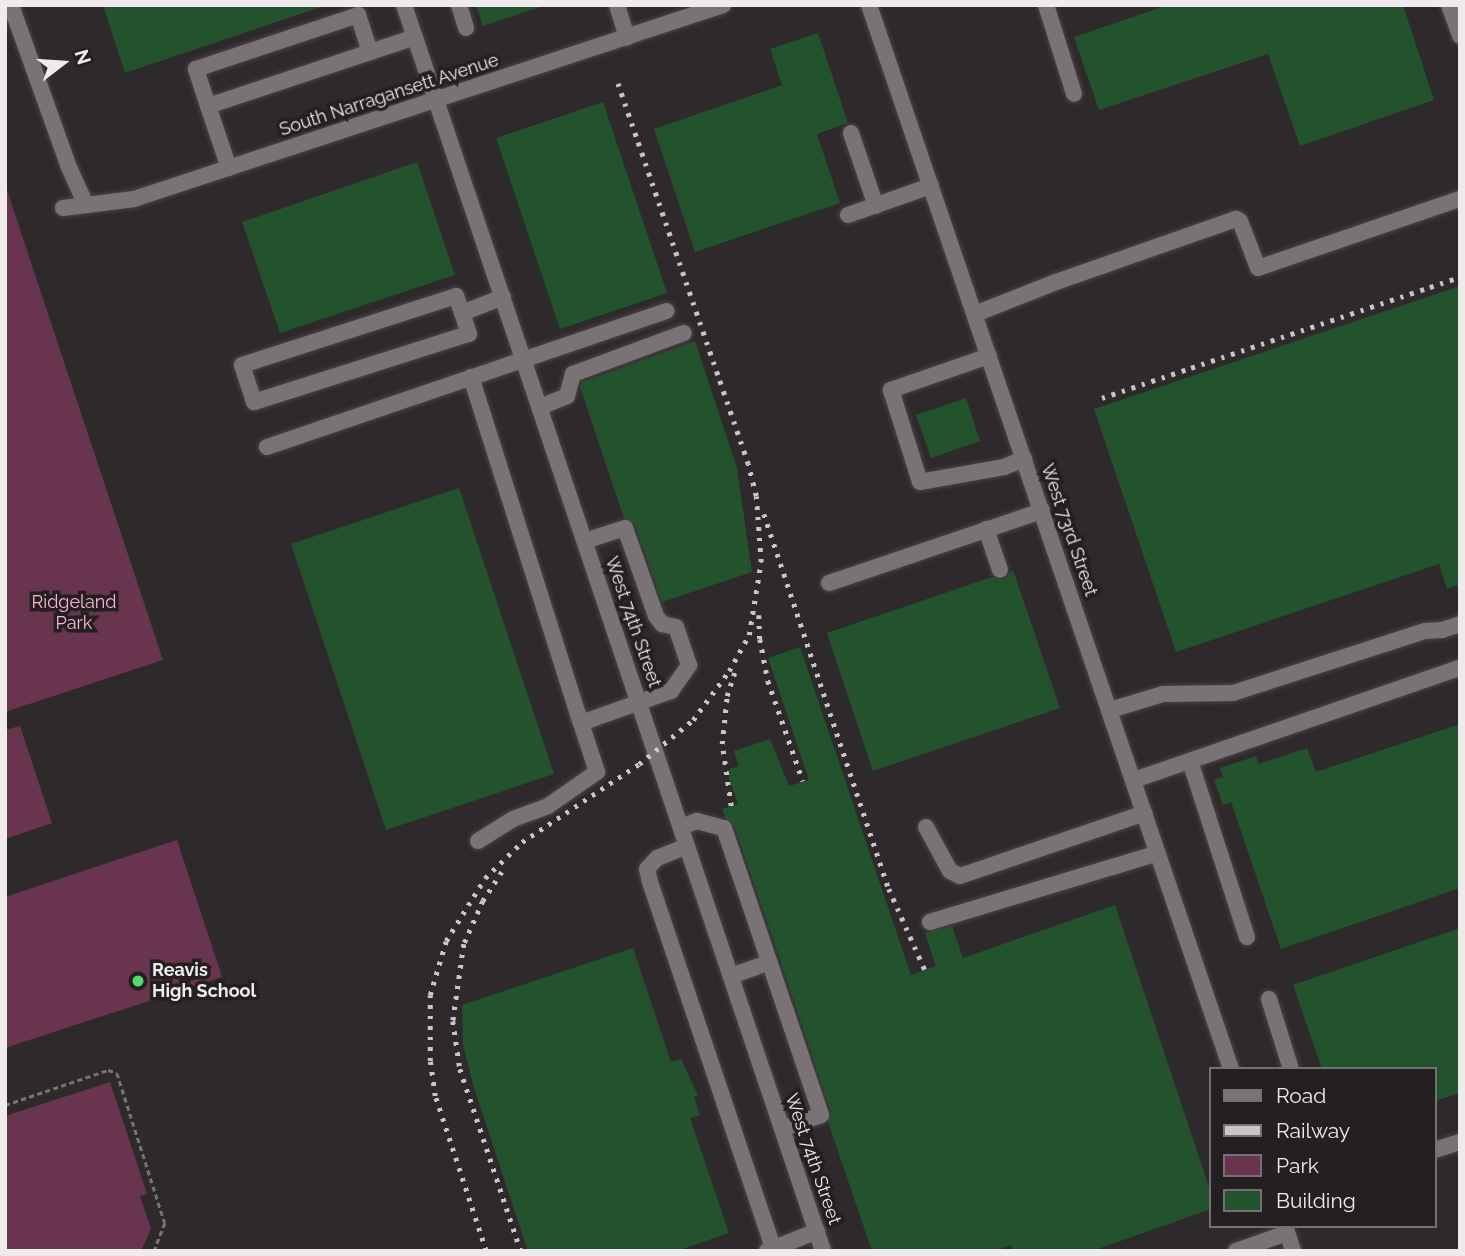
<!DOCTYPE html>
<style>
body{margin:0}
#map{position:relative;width:1465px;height:1256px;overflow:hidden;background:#2e292b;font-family:Raleway,sans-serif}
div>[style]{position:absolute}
.green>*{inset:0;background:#69344e}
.building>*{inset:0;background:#22532c}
.path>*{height:2.5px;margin-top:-1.25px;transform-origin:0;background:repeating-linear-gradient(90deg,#787475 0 5px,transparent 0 8.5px)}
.roads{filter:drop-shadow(0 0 2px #4a4547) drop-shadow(0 0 2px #4a4547)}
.minor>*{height:16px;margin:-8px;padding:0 8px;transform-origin:8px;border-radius:8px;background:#7a7376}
.rail>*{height:4.5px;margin-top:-2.25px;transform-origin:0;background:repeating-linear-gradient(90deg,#cac6c7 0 3.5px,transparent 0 10.5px)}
.dots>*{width:19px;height:19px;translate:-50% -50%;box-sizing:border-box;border:4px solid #241f21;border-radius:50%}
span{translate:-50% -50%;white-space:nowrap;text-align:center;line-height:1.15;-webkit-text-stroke:7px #241f21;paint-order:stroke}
.street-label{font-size:18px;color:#efebec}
.park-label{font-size:18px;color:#fcb4d4}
.poi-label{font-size:18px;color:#efebec;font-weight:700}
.left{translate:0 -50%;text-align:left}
.frame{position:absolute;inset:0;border:7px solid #efebec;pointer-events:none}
.legend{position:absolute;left:1209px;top:1067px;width:228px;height:161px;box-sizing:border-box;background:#241f21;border:2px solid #757172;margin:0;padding:9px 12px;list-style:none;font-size:21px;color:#efebec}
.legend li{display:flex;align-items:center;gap:14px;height:35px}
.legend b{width:35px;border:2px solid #757172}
.north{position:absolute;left:28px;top:28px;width:70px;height:70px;-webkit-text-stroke:5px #241f21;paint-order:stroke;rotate:73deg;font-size:19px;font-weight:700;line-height:28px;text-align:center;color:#efebec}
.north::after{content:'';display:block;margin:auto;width:24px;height:32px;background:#efebec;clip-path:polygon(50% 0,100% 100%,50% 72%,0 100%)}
</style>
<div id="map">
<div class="green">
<i style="clip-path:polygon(5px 184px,163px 660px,5px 712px)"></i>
<i style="clip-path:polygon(20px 726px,52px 823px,5px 839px,5px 730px)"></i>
<i style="clip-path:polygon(177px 840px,222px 977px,5px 1048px,5px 897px)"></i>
<i style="clip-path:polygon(110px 1082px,147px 1194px,140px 1196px,151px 1229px,141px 1251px,5px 1251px,5px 1116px)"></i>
</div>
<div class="building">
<i style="clip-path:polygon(103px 5px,321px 5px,321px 7px,125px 73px)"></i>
<i style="clip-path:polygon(476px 5px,539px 5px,540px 7px,483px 26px)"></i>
<i style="clip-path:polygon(1168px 5px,1403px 5px,1434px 100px,1300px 146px,1268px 54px,1099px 110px,1074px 37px)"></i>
<i style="clip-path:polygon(818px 33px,848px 123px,817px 134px,840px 203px,695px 252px,654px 129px,782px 85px,770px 49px)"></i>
<i style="clip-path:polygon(603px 102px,667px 293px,560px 329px,496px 138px)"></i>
<i style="clip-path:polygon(417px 162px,455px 275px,280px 333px,242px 222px)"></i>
<i style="clip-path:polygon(1460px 286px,1460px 584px,1447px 589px,1439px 564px,1176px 652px,1094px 409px)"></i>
<i style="clip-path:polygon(695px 341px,737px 468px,752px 572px,662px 602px,635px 525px,624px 518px,580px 387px,582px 382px)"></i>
<i style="clip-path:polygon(966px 398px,980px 441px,931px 458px,916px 415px)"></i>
<i style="clip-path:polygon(459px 488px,554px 774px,386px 830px,291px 544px)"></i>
<i style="clip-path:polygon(1013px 570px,1060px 708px,873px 771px,827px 633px,992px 577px,1004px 580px)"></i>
<i style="clip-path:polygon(800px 647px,911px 975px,936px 966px,925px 933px,952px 926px,963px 958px,1115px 905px,1211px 1193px,1211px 1209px,1092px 1251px,1013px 1251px,1011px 1245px,995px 1251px,872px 1251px,828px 1122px,831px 1112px,780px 959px,734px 825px,725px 818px,722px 809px,738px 804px,729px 777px,729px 769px,739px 766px,734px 751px,770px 739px,789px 786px,809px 780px,768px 658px)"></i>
<i style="clip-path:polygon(1460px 724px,1460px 888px,1281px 949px,1231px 802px,1223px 805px,1214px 780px,1223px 777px,1220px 768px,1256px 756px,1259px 764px,1307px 748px,1316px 772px)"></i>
<i style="clip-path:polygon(1460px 928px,1460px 1093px,1435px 1101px,1435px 1069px,1322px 1069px,1293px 985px)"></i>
<i style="clip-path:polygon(633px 948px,671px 1062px,681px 1059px,698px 1096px,694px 1097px,700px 1115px,690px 1118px,729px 1233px,677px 1251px,528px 1251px,474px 1088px,463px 1045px,462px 1005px)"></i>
</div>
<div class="path">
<i style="left:5px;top:1105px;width:109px;rotate:-18.8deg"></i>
<i style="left:108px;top:1070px;width:9px;rotate:18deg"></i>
<i style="left:117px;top:1073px;width:157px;rotate:72.3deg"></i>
<i style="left:165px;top:1223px;width:30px;rotate:111deg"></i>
</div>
<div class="roads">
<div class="minor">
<i style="left:404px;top:5px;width:1315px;rotate:71.41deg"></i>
<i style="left:459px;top:5px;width:24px;rotate:73deg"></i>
<i style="left:617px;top:5px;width:34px;rotate:73deg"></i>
<i style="left:869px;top:5px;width:1124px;rotate:71.21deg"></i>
<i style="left:1046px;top:5px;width:93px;rotate:72.5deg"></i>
<i style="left:1449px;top:5px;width:33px;rotate:70deg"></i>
<i style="left:5px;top:8px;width:9px;rotate:21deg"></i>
<i style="left:13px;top:11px;width:164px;rotate:70.3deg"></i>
<i style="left:68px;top:165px;width:44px;rotate:65.8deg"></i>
<i style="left:208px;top:106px;width:39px;rotate:-108deg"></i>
<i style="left:196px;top:69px;width:171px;rotate:-18.4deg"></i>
<i style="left:358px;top:15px;width:39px;rotate:72deg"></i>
<i style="left:851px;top:133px;width:77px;rotate:71.1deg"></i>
<i style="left:229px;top:168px;width:65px;rotate:-108.7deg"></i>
<i style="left:208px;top:106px;width:218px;rotate:-18.4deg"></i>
<i style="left:63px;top:208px;width:72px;rotate:-7.2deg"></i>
<i style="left:134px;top:199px;width:620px;rotate:-18.23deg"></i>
<i style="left:848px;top:215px;width:88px;rotate:-19.3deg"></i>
<i style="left:462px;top:313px;width:18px;rotate:-109deg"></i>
<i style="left:456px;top:296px;width:225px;rotate:162.1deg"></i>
<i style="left:242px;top:365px;width:39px;rotate:72deg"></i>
<i style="left:254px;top:402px;width:225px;rotate:-17.6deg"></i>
<i style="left:469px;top:334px;width:22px;rotate:-108deg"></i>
<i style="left:462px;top:313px;width:44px;rotate:-21.3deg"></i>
<i style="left:975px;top:314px;width:87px;rotate:-21.6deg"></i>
<i style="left:1056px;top:282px;width:191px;rotate:-19.3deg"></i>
<i style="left:1236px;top:219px;width:4px;rotate:27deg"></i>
<i style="left:1240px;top:221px;width:50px;rotate:69deg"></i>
<i style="left:1258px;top:268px;width:213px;rotate:-18.9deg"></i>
<i style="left:989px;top:356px;width:104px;rotate:160.9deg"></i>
<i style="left:891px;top:390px;width:96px;rotate:72.5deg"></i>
<i style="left:920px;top:482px;width:85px;rotate:-10.1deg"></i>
<i style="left:1004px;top:467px;width:22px;rotate:-22deg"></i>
<i style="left:471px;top:377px;width:363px;rotate:72.4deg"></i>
<i style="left:581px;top:723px;width:96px;rotate:-19.6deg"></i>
<i style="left:671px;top:691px;width:32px;rotate:-55deg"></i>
<i style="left:689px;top:665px;width:40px;rotate:-108.9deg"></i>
<i style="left:676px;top:627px;width:14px;rotate:-168deg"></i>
<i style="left:662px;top:624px;width:10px;rotate:-127deg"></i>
<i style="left:656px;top:616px;width:93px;rotate:-109.4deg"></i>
<i style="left:625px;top:528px;width:42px;rotate:162deg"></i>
<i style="left:540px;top:407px;width:29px;rotate:-22deg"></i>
<i style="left:567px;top:396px;width:23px;rotate:-75deg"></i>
<i style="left:573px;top:374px;width:118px;rotate:-20.3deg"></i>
<i style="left:267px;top:447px;width:422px;rotate:-18.8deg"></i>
<i style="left:986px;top:529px;width:43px;rotate:71.1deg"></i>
<i style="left:829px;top:583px;width:225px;rotate:-18.7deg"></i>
<i style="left:1110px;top:710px;width:55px;rotate:-16.8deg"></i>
<i style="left:1163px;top:694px;width:70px;rotate:-0.8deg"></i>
<i style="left:1233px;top:693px;width:202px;rotate:-17.9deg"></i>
<i style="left:1425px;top:631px;width:17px;rotate:-3deg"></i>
<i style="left:1442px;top:630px;width:19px;rotate:-18deg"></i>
<i style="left:1190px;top:761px;width:185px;rotate:72.1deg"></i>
<i style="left:1134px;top:780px;width:345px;rotate:-19deg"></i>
<i style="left:681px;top:827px;width:17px;rotate:-21deg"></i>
<i style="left:697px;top:821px;width:28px;rotate:15deg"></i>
<i style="left:724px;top:828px;width:303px;rotate:71.3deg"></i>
<i style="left:821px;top:1115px;width:41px;rotate:160.3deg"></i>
<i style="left:926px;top:827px;width:50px;rotate:61.4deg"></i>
<i style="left:950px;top:871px;width:11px;rotate:27deg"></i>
<i style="left:960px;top:876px;width:195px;rotate:-18.8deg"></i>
<i style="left:478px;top:841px;width:41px;rotate:-32.2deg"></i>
<i style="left:513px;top:819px;width:37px;rotate:-20deg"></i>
<i style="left:548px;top:806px;width:60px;rotate:-34.8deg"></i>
<i style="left:597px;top:772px;width:52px;rotate:-108.1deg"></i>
<i style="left:687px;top:846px;width:32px;rotate:158deg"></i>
<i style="left:657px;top:858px;width:15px;rotate:132deg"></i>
<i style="left:647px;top:869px;width:13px;rotate:77deg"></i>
<i style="left:650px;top:882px;width:386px;rotate:71.4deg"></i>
<i style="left:930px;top:922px;width:238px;rotate:-16.8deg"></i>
<i style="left:731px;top:976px;width:41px;rotate:-19.7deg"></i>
<i style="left:1269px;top:999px;width:73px;rotate:72.6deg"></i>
<i style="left:1435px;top:1150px;width:26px;rotate:-18deg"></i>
<i style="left:1285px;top:1226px;width:26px;rotate:72deg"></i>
<i style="left:767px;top:1251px;width:54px;rotate:-21.8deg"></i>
<i style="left:1236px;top:1251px;width:54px;rotate:-19.4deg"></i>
</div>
</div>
<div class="rail">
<i style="left:1102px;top:398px;width:378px;rotate:-18.7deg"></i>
<i style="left:764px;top:514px;width:395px;rotate:71.6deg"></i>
<i style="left:889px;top:889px;width:89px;rotate:66deg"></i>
<i style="left:759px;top:615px;width:24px;rotate:88deg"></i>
<i style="left:760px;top:639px;width:43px;rotate:79.2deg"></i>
<i style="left:768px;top:681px;width:106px;rotate:70.7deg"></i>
<i style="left:731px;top:806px;width:63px;rotate:-98.3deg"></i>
<i style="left:722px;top:744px;width:48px;rotate:-84.1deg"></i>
<i style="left:727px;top:696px;width:26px;rotate:-72deg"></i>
<i style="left:502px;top:872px;width:35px;rotate:123deg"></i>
<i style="left:483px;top:901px;width:47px;rotate:113.8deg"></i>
<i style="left:464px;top:944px;width:78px;rotate:98.1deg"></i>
<i style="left:453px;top:1021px;width:49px;rotate:81.7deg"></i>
<i style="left:460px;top:1069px;width:192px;rotate:71.5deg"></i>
<i style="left:486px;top:1251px;width:163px;rotate:-108.2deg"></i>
<i style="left:435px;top:1096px;width:35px;rotate:-98deg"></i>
<i style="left:430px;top:1061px;width:66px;rotate:-90deg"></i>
<i style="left:430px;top:995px;width:56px;rotate:-73.5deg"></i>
<i style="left:446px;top:941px;width:74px;rotate:-58.2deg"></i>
<i style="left:485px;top:878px;width:52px;rotate:-44.2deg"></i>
<i style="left:522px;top:842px;width:141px;rotate:-33.7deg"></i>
<i style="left:639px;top:764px;width:70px;rotate:-39.2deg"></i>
<i style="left:693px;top:720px;width:61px;rotate:-53.7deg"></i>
<i style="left:729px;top:671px;width:41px;rotate:-60.9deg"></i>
<i style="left:749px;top:635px;width:74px;rotate:-80.7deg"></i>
<i style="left:761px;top:562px;width:66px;rotate:-94.3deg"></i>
<i style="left:756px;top:496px;width:33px;rotate:-104deg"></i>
<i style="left:748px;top:464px;width:408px;rotate:-108.9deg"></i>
</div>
<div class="dots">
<i style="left:138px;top:981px;background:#54d672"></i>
</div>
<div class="street-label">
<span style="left:389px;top:95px;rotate:-18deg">South Narragansett Avenue</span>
<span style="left:1069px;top:530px;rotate:71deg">West 73rd Street</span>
<span style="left:633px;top:622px;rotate:71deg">West 74th Street</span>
<span style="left:813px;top:1159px;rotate:71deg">West 74th Street</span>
</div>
<div class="park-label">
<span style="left:74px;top:613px">Ridgeland<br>Park</span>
</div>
<div class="poi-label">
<span class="left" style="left:152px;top:981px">Reavis<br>High School</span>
</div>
<div class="frame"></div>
<ul class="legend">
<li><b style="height:9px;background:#7a7376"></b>Road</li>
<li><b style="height:9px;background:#cac6c7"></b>Railway</li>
<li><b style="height:19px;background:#69344e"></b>Park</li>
<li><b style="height:19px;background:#22532c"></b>Building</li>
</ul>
<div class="north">N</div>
</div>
